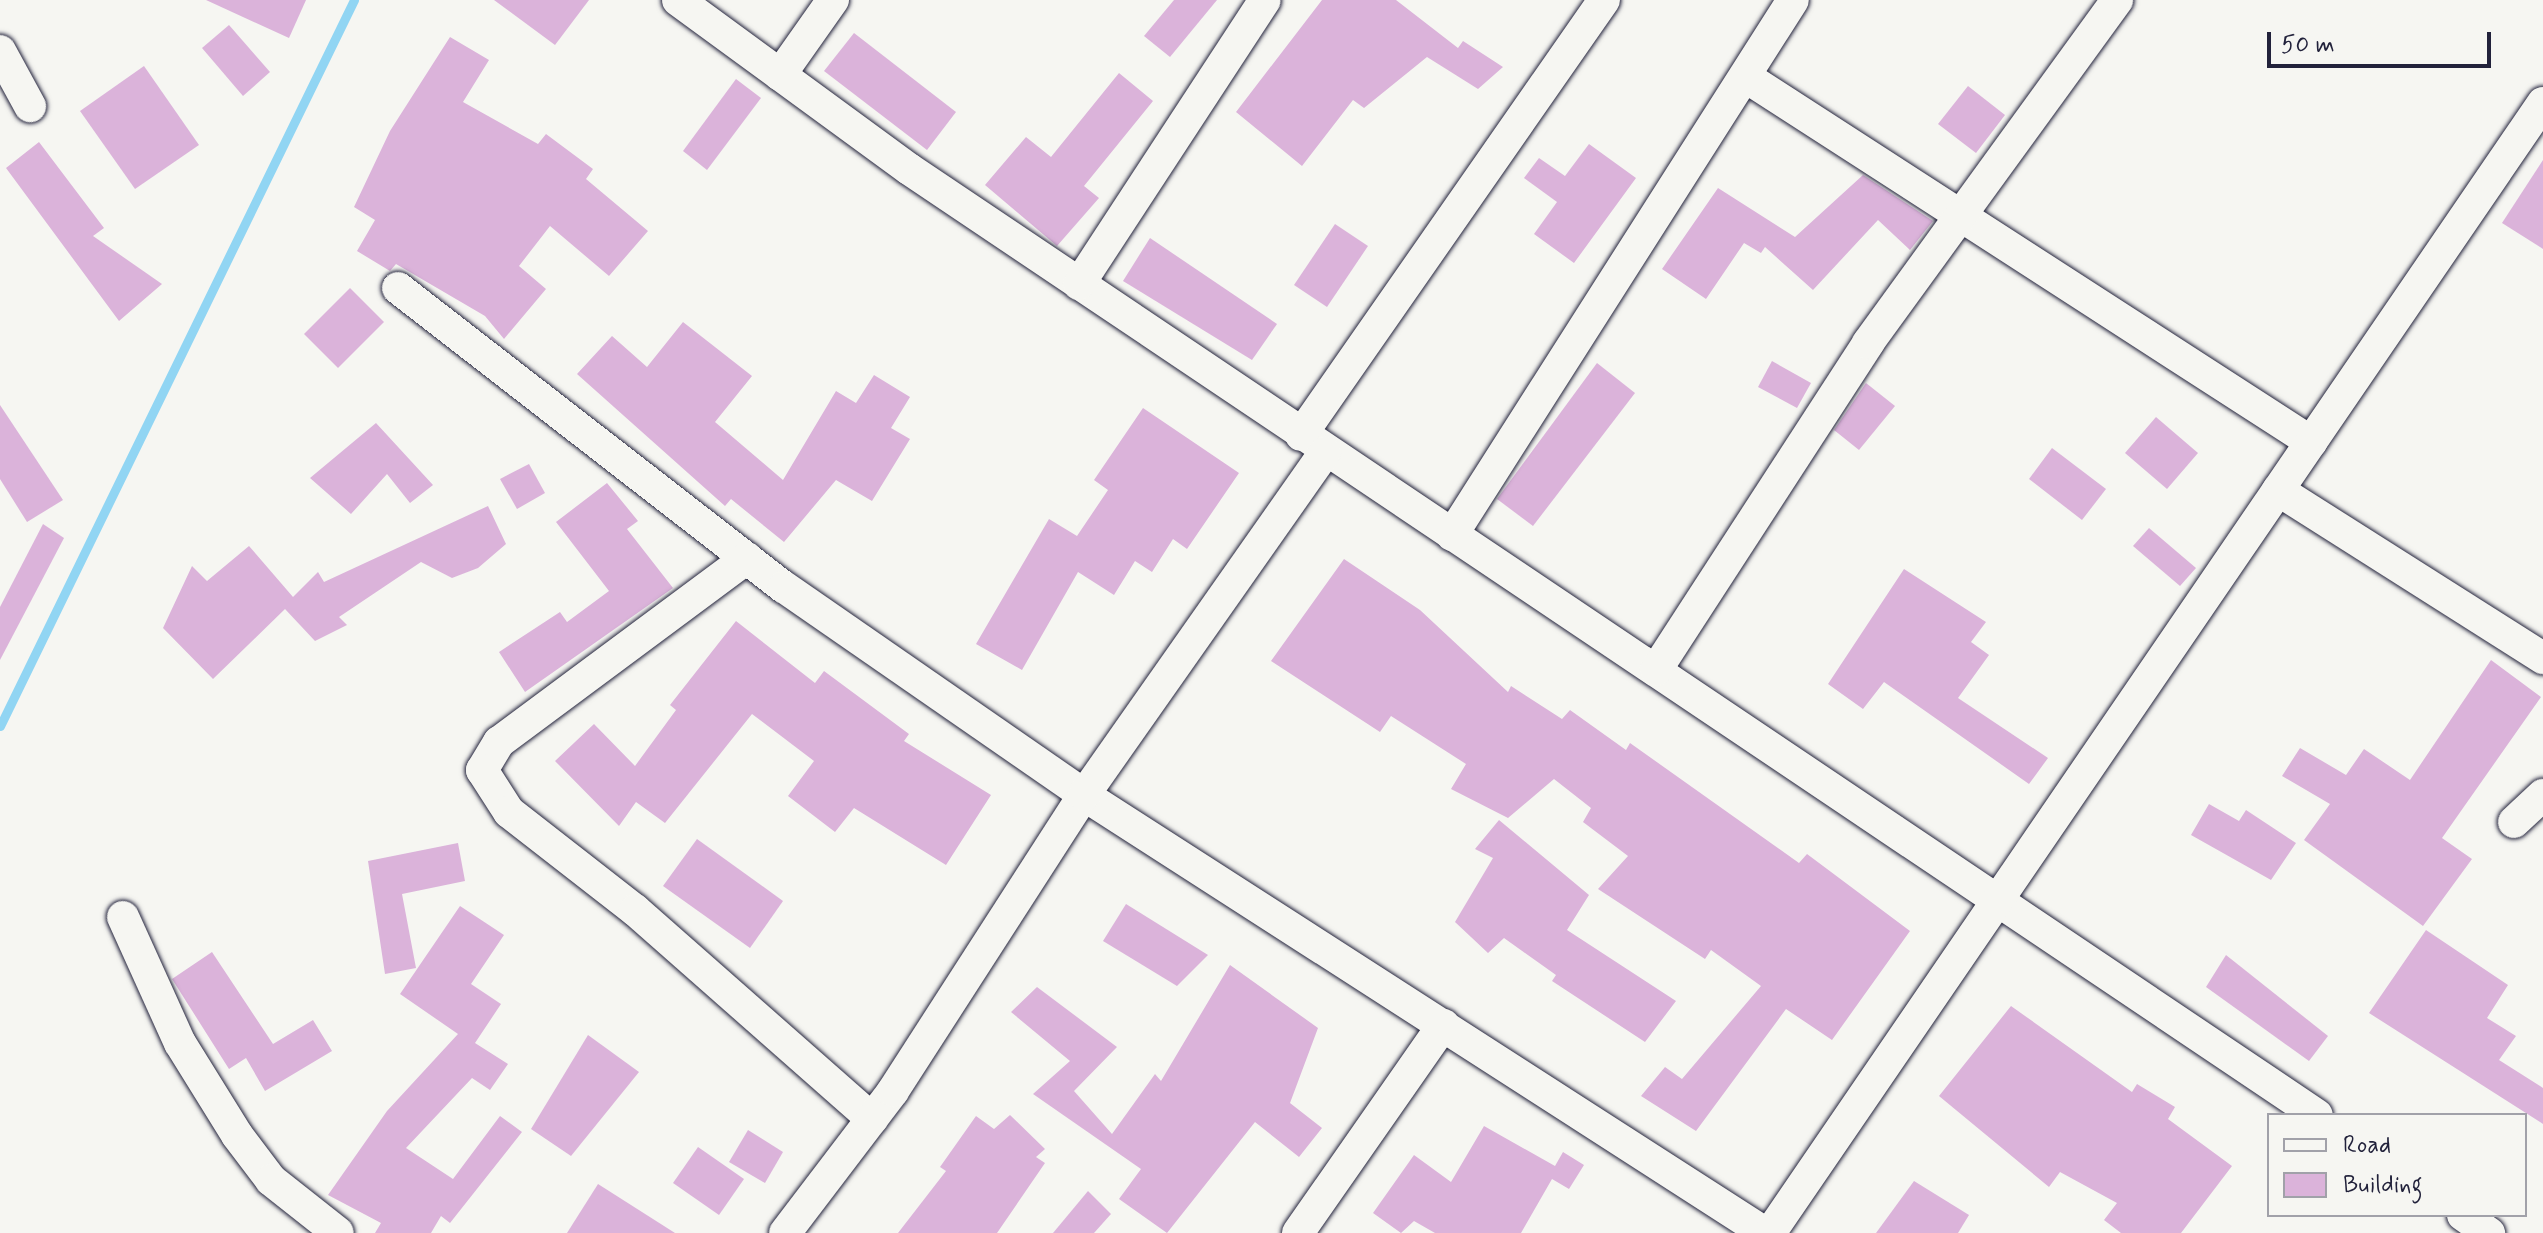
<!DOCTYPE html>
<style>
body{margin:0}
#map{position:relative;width:2543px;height:1233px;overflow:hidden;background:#f6f6f2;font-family:Mynerve,sans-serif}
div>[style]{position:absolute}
.stream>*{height:9px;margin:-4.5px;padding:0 4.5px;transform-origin:4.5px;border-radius:4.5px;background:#91d5f3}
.building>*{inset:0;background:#dbb3da}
.roads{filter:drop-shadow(0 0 2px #22223b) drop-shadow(0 0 2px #22223b)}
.minor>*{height:32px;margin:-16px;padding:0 16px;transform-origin:16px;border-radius:16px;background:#f6f6f2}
span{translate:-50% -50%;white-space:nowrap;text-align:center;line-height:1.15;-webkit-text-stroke:7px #f6f6f2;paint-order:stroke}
.legend{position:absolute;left:2267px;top:1113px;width:260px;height:104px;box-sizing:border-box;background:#f6f6f2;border:2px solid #a1a1a9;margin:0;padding:10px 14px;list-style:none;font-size:24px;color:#22223b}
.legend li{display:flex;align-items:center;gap:16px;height:40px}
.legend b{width:40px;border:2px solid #a1a1a9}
.scale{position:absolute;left:2267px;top:32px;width:224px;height:36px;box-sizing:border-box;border:4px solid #22223b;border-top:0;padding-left:10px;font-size:24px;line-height:28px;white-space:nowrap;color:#22223b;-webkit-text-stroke:6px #f6f6f2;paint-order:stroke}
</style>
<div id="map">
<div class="stream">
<i style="left:0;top:726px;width:808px;rotate:-64.01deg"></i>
</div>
<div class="building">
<i style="clip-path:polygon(206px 0,306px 0,289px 38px)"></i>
<i style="clip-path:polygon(494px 0,589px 0,555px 45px)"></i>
<i style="clip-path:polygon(1174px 0,1217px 0,1170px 57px,1144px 36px)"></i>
<i style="clip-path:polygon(1322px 0,1396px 0,1458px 48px,1463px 41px,1503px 67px,1478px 89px,1427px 57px,1364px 108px,1353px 100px,1302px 166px,1236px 112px)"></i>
<i style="clip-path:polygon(229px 25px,270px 72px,243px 96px,202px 48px)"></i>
<i style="clip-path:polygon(854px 33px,956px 112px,927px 150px,824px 71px)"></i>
<i style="clip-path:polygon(450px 37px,489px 60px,463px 102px,538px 144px,546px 134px,593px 169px,586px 179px,648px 231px,609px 276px,550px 226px,519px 266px,546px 289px,504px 339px,485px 316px,396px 264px,390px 271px,357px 251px,375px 220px,354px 207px,390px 131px)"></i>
<i style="clip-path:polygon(144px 66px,199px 145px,135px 189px,80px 111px)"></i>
<i style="clip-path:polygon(1119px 73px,1153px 101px,1084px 186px,1099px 198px,1057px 246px,985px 185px,1026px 137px,1051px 157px)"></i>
<i style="clip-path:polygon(736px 79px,761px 98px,707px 170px,683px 151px)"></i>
<i style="clip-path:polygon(1968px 86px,2005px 115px,1976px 153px,1938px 124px)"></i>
<i style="clip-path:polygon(39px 142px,104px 228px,93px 236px,162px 284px,119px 321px,6px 168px)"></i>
<i style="clip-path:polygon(1589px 144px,1636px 178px,1574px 263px,1534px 234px,1557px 202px,1524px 178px,1539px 158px,1565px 176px)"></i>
<i style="clip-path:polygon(2543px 160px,2543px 249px,2502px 223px)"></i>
<i style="clip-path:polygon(1863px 175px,1933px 221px,1910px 250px,1878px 220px,1813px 290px,1765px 247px,1761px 253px,1744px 243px,1706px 299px,1662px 269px,1718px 188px,1795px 237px)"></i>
<i style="clip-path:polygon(1335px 224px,1368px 246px,1327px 307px,1294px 285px)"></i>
<i style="clip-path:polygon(1150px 238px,1277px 324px,1252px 360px,1123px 281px)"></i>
<i style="clip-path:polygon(350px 288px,384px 322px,338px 368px,304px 334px)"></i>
<i style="clip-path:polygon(683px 322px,752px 376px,715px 422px,783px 480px,836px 391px,856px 403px,874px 375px,910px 397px,891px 428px,910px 439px,872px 501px,836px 480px,784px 542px,731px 499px,725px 506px,577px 374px,612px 336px,647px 367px)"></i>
<i style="clip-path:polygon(1772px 361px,1811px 383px,1797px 408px,1758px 387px)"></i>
<i style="clip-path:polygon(1597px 363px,1635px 393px,1533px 526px,1497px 499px)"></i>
<i style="clip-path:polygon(1866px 383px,1895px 406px,1859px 450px,1834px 430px)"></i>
<i style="clip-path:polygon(0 405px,63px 500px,27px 522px,0 479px)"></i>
<i style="clip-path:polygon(1143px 408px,1239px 473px,1187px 549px,1173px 539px,1152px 572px,1135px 561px,1114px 595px,1078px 572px,1022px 670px,976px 644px,1049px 519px,1077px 536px,1108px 490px,1094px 480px)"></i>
<i style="clip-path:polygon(2156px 417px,2198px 453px,2167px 489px,2125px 453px)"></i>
<i style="clip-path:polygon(376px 423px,433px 485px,410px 503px,387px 474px,351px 514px,310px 478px)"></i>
<i style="clip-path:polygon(2052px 448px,2106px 489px,2082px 520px,2029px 479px)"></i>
<i style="clip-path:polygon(529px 464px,545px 493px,517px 509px,500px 479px)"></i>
<i style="clip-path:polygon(607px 483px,638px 521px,627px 529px,673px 588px,525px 692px,499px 652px,560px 612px,567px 622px,609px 591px,556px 522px)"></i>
<i style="clip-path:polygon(488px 506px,506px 544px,478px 568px,452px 578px,421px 562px,339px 617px,347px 625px,315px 641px,285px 609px,213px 679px,163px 628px,192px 566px,207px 581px,249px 546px,293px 597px,318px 572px,324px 582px)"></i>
<i style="clip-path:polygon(43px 524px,64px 538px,0 660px,0 607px)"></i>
<i style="clip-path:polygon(2149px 528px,2196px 568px,2180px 586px,2133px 546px)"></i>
<i style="clip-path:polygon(1344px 559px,1420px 610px,1508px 692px,1511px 686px,1562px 719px,1570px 710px,1626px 750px,1630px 743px,1799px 863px,1807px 854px,1910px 931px,1832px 1040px,1786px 1009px,1696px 1131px,1641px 1096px,1665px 1067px,1682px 1079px,1761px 986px,1711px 950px,1705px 959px,1598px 889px,1628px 856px,1583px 822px,1591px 808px,1554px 779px,1508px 818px,1451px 789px,1466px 764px,1391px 716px,1380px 732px,1271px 661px)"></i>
<i style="clip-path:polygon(1904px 569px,1986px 622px,1971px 642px,1989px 655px,1958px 698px,2048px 758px,2029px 784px,1884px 682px,1863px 709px,1828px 684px)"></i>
<i style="clip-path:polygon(736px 621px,815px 683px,824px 671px,909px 734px,904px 741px,991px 795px,946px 865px,854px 808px,835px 832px,788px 796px,814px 761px,752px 714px,665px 823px,636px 802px,619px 826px,555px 761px,594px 724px,635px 766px,676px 710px,670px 705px)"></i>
<i style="clip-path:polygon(2491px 660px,2541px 697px,2442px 838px,2472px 859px,2423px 926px,2304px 840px,2330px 804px,2282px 776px,2300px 748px,2346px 775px,2364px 749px,2410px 780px)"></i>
<i style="clip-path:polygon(2209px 804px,2239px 821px,2246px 810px,2296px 843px,2271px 880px,2191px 835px)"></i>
<i style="clip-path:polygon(1499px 820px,1589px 895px,1567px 930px,1676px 1001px,1645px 1042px,1552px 981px,1556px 975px,1504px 938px,1488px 953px,1455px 922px,1493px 858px,1475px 849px)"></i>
<i style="clip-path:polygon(697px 839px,783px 901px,750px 948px,663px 886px)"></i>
<i style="clip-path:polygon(458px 843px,465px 881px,402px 894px,416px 968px,385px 974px,368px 861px)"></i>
<i style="clip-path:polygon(1126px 904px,1208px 955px,1177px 986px,1103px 941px)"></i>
<i style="clip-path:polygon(460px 906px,504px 935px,471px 984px,501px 1004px,475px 1043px,508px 1064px,490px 1090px,472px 1078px,406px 1148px,453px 1179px,500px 1116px,522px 1132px,450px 1223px,441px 1216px,431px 1233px,375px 1233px,381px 1223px,328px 1195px,387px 1111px,458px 1034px,400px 994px)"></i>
<i style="clip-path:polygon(2426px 930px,2508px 985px,2487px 1018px,2516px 1036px,2499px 1060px,2543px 1088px,2543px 1124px,2369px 1013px)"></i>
<i style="clip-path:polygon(212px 952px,273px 1044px,313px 1020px,332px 1051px,265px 1091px,246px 1058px,229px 1069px,172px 979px)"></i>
<i style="clip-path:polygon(2226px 955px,2328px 1036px,2309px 1061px,2206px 987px)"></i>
<i style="clip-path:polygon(1230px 965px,1318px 1028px,1290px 1103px,1322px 1128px,1299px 1157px,1255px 1122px,1167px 1233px,1119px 1199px,1141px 1169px,1033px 1094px,1070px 1061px,1011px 1012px,1037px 987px,1117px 1047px,1074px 1091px,1112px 1134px,1155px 1074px,1161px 1081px)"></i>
<i style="clip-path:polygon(2011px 1006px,2132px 1092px,2137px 1084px,2175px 1107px,2168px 1119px,2232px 1166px,2181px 1233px,2121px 1233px,2104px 1220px,2117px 1203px,2060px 1172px,2049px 1187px,1939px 1096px)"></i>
<i style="clip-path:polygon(588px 1035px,639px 1072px,571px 1156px,531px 1129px)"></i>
<i style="clip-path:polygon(1010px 1115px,1045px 1149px,1036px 1157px,1045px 1163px,997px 1233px,898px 1233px,946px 1171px,940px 1167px,976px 1116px,994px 1129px)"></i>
<i style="clip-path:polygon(1484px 1126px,1555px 1166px,1563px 1152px,1584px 1165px,1569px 1189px,1552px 1179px,1521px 1233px,1435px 1233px,1414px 1221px,1401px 1233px,1373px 1213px,1414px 1155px,1451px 1182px)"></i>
<i style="clip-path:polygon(748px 1130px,783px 1152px,765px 1183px,729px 1162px)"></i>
<i style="clip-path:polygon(698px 1147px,744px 1179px,719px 1215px,673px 1183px)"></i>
<i style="clip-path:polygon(1914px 1181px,1969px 1215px,1958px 1233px,1876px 1233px)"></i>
<i style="clip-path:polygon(598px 1184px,675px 1233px,567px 1233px)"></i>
<i style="clip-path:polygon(1088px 1191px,1111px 1214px,1094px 1233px,1053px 1233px)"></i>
</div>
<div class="roads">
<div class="minor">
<i style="left:678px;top:0;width:286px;rotate:36.2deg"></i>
<i style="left:909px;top:169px;width:1696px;rotate:33.9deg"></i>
<i style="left:0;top:51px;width:63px;rotate:61.4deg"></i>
<i style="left:780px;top:75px;width:92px;rotate:-54.8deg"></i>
<i style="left:1746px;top:77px;width:673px;rotate:32.86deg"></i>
<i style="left:1079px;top:284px;width:339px;rotate:-56.8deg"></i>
<i style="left:398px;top:288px;width:488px;rotate:37.8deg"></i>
<i style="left:784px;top:587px;width:365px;rotate:34.7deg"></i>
<i style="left:1084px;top:795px;width:810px;rotate:32.75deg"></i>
<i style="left:1301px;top:435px;width:530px;rotate:-55.14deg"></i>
<i style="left:2278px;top:490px;width:314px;rotate:32.4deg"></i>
<i style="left:1452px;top:535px;width:634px;rotate:-57.49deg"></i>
<i style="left:747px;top:558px;width:309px;rotate:143.4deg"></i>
<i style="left:499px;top:742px;width:33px;rotate:121deg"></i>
<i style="left:482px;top:770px;width:50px;rotate:57.3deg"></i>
<i style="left:509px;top:812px;width:160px;rotate:37.9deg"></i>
<i style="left:635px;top:910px;width:316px;rotate:41.4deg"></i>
<i style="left:1656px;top:670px;width:390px;rotate:-57deg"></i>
<i style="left:1868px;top:343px;width:424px;rotate:-54deg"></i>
<i style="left:2514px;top:822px;width:40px;rotate:-43deg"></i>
<i style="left:123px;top:917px;width:138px;rotate:65.7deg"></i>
<i style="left:180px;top:1043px;width:108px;rotate:58.2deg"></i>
<i style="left:237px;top:1135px;width:56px;rotate:52.9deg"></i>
<i style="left:271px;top:1180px;width:85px;rotate:38.3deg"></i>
<i style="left:2463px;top:1215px;width:32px;rotate:35deg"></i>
<i style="left:785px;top:1233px;width:178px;rotate:-52.7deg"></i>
<i style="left:893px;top:1091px;width:352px;rotate:-57.2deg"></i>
<i style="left:1084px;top:795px;width:419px;rotate:-54.9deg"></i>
<i style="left:1298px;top:1233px;width:254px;rotate:-55.1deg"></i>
<i style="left:1770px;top:1233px;width:1369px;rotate:-55.63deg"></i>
</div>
</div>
<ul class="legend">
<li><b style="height:10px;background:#f6f6f2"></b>Road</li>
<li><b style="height:22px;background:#dbb3da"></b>Building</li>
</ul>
<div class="scale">50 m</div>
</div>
